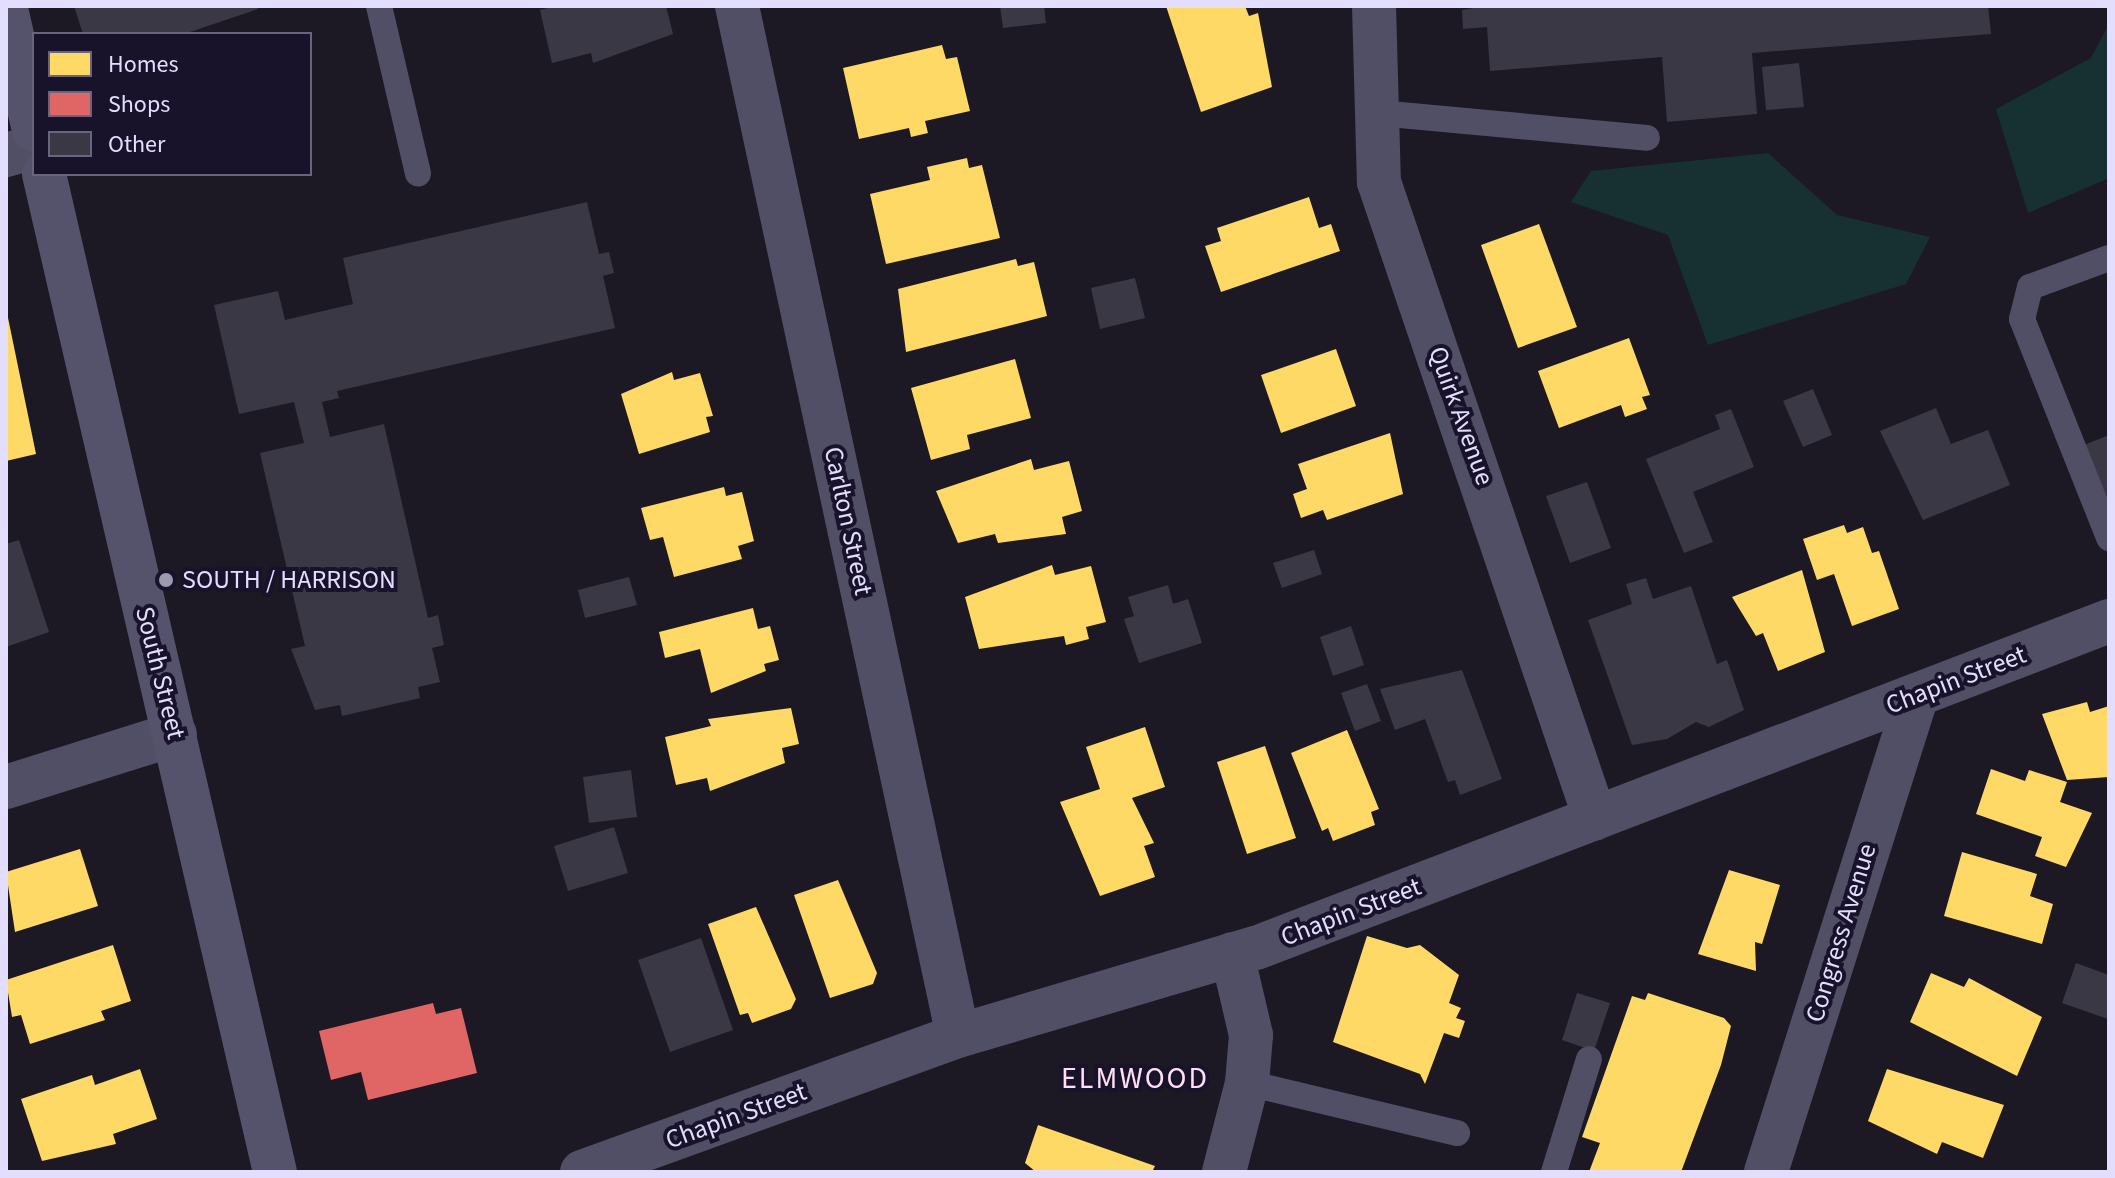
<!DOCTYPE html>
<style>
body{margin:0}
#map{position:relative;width:2115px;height:1178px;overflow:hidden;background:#1c1925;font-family:"Source Sans 3",sans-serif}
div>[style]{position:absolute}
.green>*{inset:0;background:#173032}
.homes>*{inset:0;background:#ffd966}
.shops>*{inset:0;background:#e06666}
.building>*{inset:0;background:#3b3846}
.service>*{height:26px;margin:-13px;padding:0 13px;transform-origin:13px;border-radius:13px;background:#514f65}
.minor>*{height:44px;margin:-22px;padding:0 22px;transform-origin:22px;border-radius:22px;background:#514f65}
.secondary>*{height:44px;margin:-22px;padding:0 22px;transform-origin:22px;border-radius:22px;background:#55526b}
.dots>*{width:22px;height:22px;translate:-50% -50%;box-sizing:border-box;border:4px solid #18132b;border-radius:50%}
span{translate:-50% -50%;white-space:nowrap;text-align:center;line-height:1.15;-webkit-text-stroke:8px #18132b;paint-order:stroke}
.street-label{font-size:26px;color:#e3defd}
.poi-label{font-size:26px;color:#e3defd}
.left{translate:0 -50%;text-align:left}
.quarter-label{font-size:30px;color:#fde0f1;letter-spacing:2px}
.frame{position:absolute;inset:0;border:8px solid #e3defd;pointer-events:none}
.legend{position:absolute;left:32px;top:32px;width:280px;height:144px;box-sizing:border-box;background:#18132b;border:2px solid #69647f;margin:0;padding:10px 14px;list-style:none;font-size:24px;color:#e3defd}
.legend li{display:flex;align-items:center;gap:16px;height:40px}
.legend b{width:40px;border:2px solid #69647f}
</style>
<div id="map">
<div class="green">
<i style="clip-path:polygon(2109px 24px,2109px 178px,2028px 213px,1996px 109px,2091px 58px)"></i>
<i style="clip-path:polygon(1768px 153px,1837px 215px,1930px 237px,1906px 284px,1708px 345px,1668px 235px,1571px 202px,1591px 171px)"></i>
</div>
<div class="homes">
<i style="clip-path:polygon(1166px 6px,1245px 6px,1249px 16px,1258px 13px,1272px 87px,1201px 112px)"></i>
<i style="clip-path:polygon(942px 45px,946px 59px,957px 57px,970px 111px,925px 121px,928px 133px,911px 137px,909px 128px,859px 139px,843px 68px)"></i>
<i style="clip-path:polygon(967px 158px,969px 168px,982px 165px,1000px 238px,886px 264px,870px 194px,930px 180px,927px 167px)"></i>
<i style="clip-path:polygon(1309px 197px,1319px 228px,1331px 224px,1340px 251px,1221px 292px,1205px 246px,1221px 241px,1217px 228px)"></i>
<i style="clip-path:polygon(1539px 224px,1577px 327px,1518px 348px,1481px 245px)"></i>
<i style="clip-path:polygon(1016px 259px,1018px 266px,1034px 262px,1047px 316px,906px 352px,898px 289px)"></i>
<i style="clip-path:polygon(6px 308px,36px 454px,6px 461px)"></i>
<i style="clip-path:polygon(1629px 338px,1650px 395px,1642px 397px,1647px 409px,1625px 417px,1621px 405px,1559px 428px,1538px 371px)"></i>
<i style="clip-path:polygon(1336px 349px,1356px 406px,1281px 433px,1261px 375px)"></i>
<i style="clip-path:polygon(1015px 359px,1031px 418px,967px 435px,970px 449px,931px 460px,911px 388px)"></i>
<i style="clip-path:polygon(672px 372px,674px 380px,700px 373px,713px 416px,706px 417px,710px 432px,639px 454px,621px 394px)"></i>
<i style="clip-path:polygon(1390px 433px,1403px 494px,1327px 520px,1323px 510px,1301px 518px,1293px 494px,1307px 489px,1298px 464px)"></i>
<i style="clip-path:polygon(1031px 459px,1034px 470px,1069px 461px,1082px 511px,1062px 517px,1066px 534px,998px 543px,995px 534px,958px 543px,936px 491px)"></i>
<i style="clip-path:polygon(724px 487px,726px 496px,742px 492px,754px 541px,738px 546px,742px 559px,674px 577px,663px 537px,650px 540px,641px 508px)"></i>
<i style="clip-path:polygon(1844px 525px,1847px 533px,1863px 527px,1872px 553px,1879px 551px,1899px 609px,1852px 626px,1834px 574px,1817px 580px,1803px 539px)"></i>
<i style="clip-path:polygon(1052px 565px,1055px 575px,1091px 566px,1106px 622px,1086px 627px,1089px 639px,1066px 645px,1064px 636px,979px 649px,965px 597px)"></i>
<i style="clip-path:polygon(1802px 570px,1825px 652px,1778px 671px,1763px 633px,1756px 636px,1732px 597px)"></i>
<i style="clip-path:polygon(753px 608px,758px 629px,770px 626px,779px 660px,764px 664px,766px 671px,711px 693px,700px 649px,665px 658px,659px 632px)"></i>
<i style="clip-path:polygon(2087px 702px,2090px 712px,2109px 706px,2109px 777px,2067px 780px,2042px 714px)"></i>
<i style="clip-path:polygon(791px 708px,799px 744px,782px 748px,785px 763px,710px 791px,707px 778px,676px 785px,665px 737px,711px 726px,708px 719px)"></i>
<i style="clip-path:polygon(1145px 727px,1165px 787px,1132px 798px,1154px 843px,1144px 846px,1155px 877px,1100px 896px,1060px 802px,1100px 789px,1086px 747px)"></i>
<i style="clip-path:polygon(1347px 730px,1379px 809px,1371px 812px,1375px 825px,1333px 841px,1328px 828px,1322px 831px,1291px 753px)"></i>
<i style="clip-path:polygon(1265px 746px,1296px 838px,1247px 854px,1217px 762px)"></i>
<i style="clip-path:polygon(1991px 769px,2025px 781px,2029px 770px,2067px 782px,2060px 802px,2092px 813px,2066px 867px,2035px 856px,2042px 837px,1976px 814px)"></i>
<i style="clip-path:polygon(80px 849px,98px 906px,15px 932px,6px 872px)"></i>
<i style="clip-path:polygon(1962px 852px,2037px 874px,2030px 896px,2053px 904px,2042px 944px,1944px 916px)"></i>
<i style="clip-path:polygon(1729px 870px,1780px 885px,1762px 944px,1755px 942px,1756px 971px,1698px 954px)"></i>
<i style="clip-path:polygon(838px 880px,877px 973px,873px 984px,830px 998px,794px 895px)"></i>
<i style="clip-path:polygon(756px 907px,796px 999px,791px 1009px,752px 1023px,748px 1013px,740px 1015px,708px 924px)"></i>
<i style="clip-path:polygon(1367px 936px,1407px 948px,1420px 945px,1459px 975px,1449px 1003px,1461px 1008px,1456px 1018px,1465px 1021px,1459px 1038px,1444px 1033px,1425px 1084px,1420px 1074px,1333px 1042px)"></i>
<i style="clip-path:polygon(113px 945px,131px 1001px,101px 1011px,105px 1020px,30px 1044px,21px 1015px,12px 1017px,6px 980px)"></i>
<i style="clip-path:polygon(1931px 973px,1964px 987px,1969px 978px,2042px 1017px,2017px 1076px,1910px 1022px)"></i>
<i style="clip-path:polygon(1648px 993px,1724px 1018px,1731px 1026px,1721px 1065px,1681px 1172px,1589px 1172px,1600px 1143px,1582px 1137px,1632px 996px,1645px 1000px)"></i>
<i style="clip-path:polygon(140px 1069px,157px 1119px,113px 1134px,116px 1144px,42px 1161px,21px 1099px,92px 1075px,95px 1085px)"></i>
<i style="clip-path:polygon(1887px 1069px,2004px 1105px,1983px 1158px,1942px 1142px,1937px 1154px,1868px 1121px)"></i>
<i style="clip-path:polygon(1038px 1125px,1155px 1166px,1152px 1172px,1036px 1172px,1025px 1163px)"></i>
</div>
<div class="shops">
<i style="clip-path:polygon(433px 1003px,436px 1014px,461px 1008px,477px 1073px,368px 1100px,361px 1072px,331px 1080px,319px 1031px)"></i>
</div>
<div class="building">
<i style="clip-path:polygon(74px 6px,257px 6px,258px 9px,184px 34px,83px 34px)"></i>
<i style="clip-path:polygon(555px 6px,666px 6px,673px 34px,593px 63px,591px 53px,552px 63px,540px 10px)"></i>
<i style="clip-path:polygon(1000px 6px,1044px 6px,1046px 23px,1003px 28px)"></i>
<i style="clip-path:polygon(1485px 6px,1988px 6px,1991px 34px,1752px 53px,1757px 114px,1667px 122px,1662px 57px,1490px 71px,1487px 27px,1463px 29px,1462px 10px)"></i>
<i style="clip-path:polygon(1799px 63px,1804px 107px,1766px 110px,1762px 67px)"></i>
<i style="clip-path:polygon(587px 202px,599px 254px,609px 252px,614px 273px,603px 276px,615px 328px,337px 391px,339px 398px,322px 402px,330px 437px,384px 424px,428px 618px,438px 615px,444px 645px,432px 648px,440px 682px,418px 687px,420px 698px,342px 716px,340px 705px,315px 710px,291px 649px,305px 646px,260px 453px,304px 443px,294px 402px,239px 414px,214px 305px,278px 291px,285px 320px,353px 304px,343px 258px)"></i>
<i style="clip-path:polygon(1135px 278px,1145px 318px,1100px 329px,1091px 288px)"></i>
<i style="clip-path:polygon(1813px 389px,1832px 435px,1803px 447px,1783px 401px)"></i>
<i style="clip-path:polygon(1936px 408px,1951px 444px,1988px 430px,2010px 485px,1923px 520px,1880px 431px)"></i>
<i style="clip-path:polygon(1731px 409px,1754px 467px,1693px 492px,1713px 542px,1684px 553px,1646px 459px,1720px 429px,1715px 415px)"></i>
<i style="clip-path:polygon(2109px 435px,2109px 513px,2084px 445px)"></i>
<i style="clip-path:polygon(1587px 482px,1611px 548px,1570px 563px,1546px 496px)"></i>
<i style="clip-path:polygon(19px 540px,49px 632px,6px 647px,6px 544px)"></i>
<i style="clip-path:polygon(1314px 550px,1322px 574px,1282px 588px,1273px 563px)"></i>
<i style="clip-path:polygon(629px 577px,637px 605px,585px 618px,578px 590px)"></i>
<i style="clip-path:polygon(1646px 578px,1653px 599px,1691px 586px,1717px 664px,1727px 660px,1744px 710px,1709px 727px,1696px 722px,1667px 739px,1632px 745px,1588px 620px,1632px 604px,1626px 584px)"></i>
<i style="clip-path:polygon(1168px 585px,1173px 604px,1188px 599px,1202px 643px,1139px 663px,1124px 619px,1134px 616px,1128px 597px)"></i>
<i style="clip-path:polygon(1351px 626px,1364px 665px,1333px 676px,1320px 637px)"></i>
<i style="clip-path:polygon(1462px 670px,1502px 779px,1460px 795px,1455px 780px,1448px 782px,1425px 719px,1395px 730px,1380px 689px)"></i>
<i style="clip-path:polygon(1367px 684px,1381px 721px,1355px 731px,1341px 693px)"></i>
<i style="clip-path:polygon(631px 770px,637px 817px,589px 823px,583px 777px)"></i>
<i style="clip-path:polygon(614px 827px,628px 873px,568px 891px,554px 846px)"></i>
<i style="clip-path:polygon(701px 938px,733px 1030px,670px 1052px,638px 960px)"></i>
<i style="clip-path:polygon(2076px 963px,2109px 975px,2108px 1019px,2062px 1003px)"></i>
<i style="clip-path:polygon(1577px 993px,1610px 1003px,1594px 1051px,1562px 1040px)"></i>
</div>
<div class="service">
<i style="left:379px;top:6px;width:172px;rotate:76.9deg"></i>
<i style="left:1379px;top:113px;width:269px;rotate:5.3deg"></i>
<i style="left:2109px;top:258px;width:84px;rotate:159.8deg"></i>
<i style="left:2030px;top:287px;width:33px;rotate:104deg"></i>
<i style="left:2022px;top:319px;width:236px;rotate:68.3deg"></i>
<i style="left:1247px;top:1083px;width:216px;rotate:13.4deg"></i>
<i style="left:1554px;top:1172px;width:118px;rotate:-72.8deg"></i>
</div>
<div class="minor">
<i style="left:737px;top:6px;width:1053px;rotate:77.89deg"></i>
<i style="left:1374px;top:6px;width:176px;rotate:88.4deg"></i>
<i style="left:1379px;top:182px;width:672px;rotate:71.24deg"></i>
<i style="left:6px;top:155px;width:29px;rotate:-16deg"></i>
<i style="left:6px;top:787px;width:177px;rotate:-17.4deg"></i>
<i style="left:582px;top:1172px;width:400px;rotate:-19.9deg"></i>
<i style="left:958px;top:1036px;width:311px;rotate:-16.5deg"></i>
<i style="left:1256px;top:948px;width:914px;rotate:-20.97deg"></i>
<i style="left:1224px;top:1172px;width:92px;rotate:-75.5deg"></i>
<i style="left:1247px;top:1083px;width:48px;rotate:-85.2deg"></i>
<i style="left:1251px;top:1035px;width:83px;rotate:-103.2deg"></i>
<i style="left:1766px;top:1172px;width:500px;rotate:-72.43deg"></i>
</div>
<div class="secondary">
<i style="left:6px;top:9px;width:124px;rotate:77deg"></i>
<i style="left:44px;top:174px;width:1024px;rotate:76.97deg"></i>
</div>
<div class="dots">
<i style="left:166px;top:580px;background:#9d99b1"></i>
</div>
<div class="street-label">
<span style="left:1461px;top:416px;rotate:70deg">Quirk Avenue</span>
<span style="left:848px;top:521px;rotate:78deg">Carlton Street</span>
<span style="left:160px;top:673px;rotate:76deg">South Street</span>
<span style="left:1956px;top:680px;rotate:-21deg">Chapin Street</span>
<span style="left:1351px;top:912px;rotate:-21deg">Chapin Street</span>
<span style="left:1841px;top:933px;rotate:-73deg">Congress Avenue</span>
<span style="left:736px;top:1116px;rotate:-20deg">Chapin Street</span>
</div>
<div class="poi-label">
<span class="left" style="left:182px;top:580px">SOUTH / HARRISON</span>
</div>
<div class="quarter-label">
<span style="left:1135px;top:1079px">ELMWOOD</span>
</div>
<div class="frame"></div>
<ul class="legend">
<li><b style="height:22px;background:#ffd966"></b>Homes</li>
<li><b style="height:22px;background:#e06666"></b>Shops</li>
<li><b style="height:22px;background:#3b3846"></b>Other</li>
</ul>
</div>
